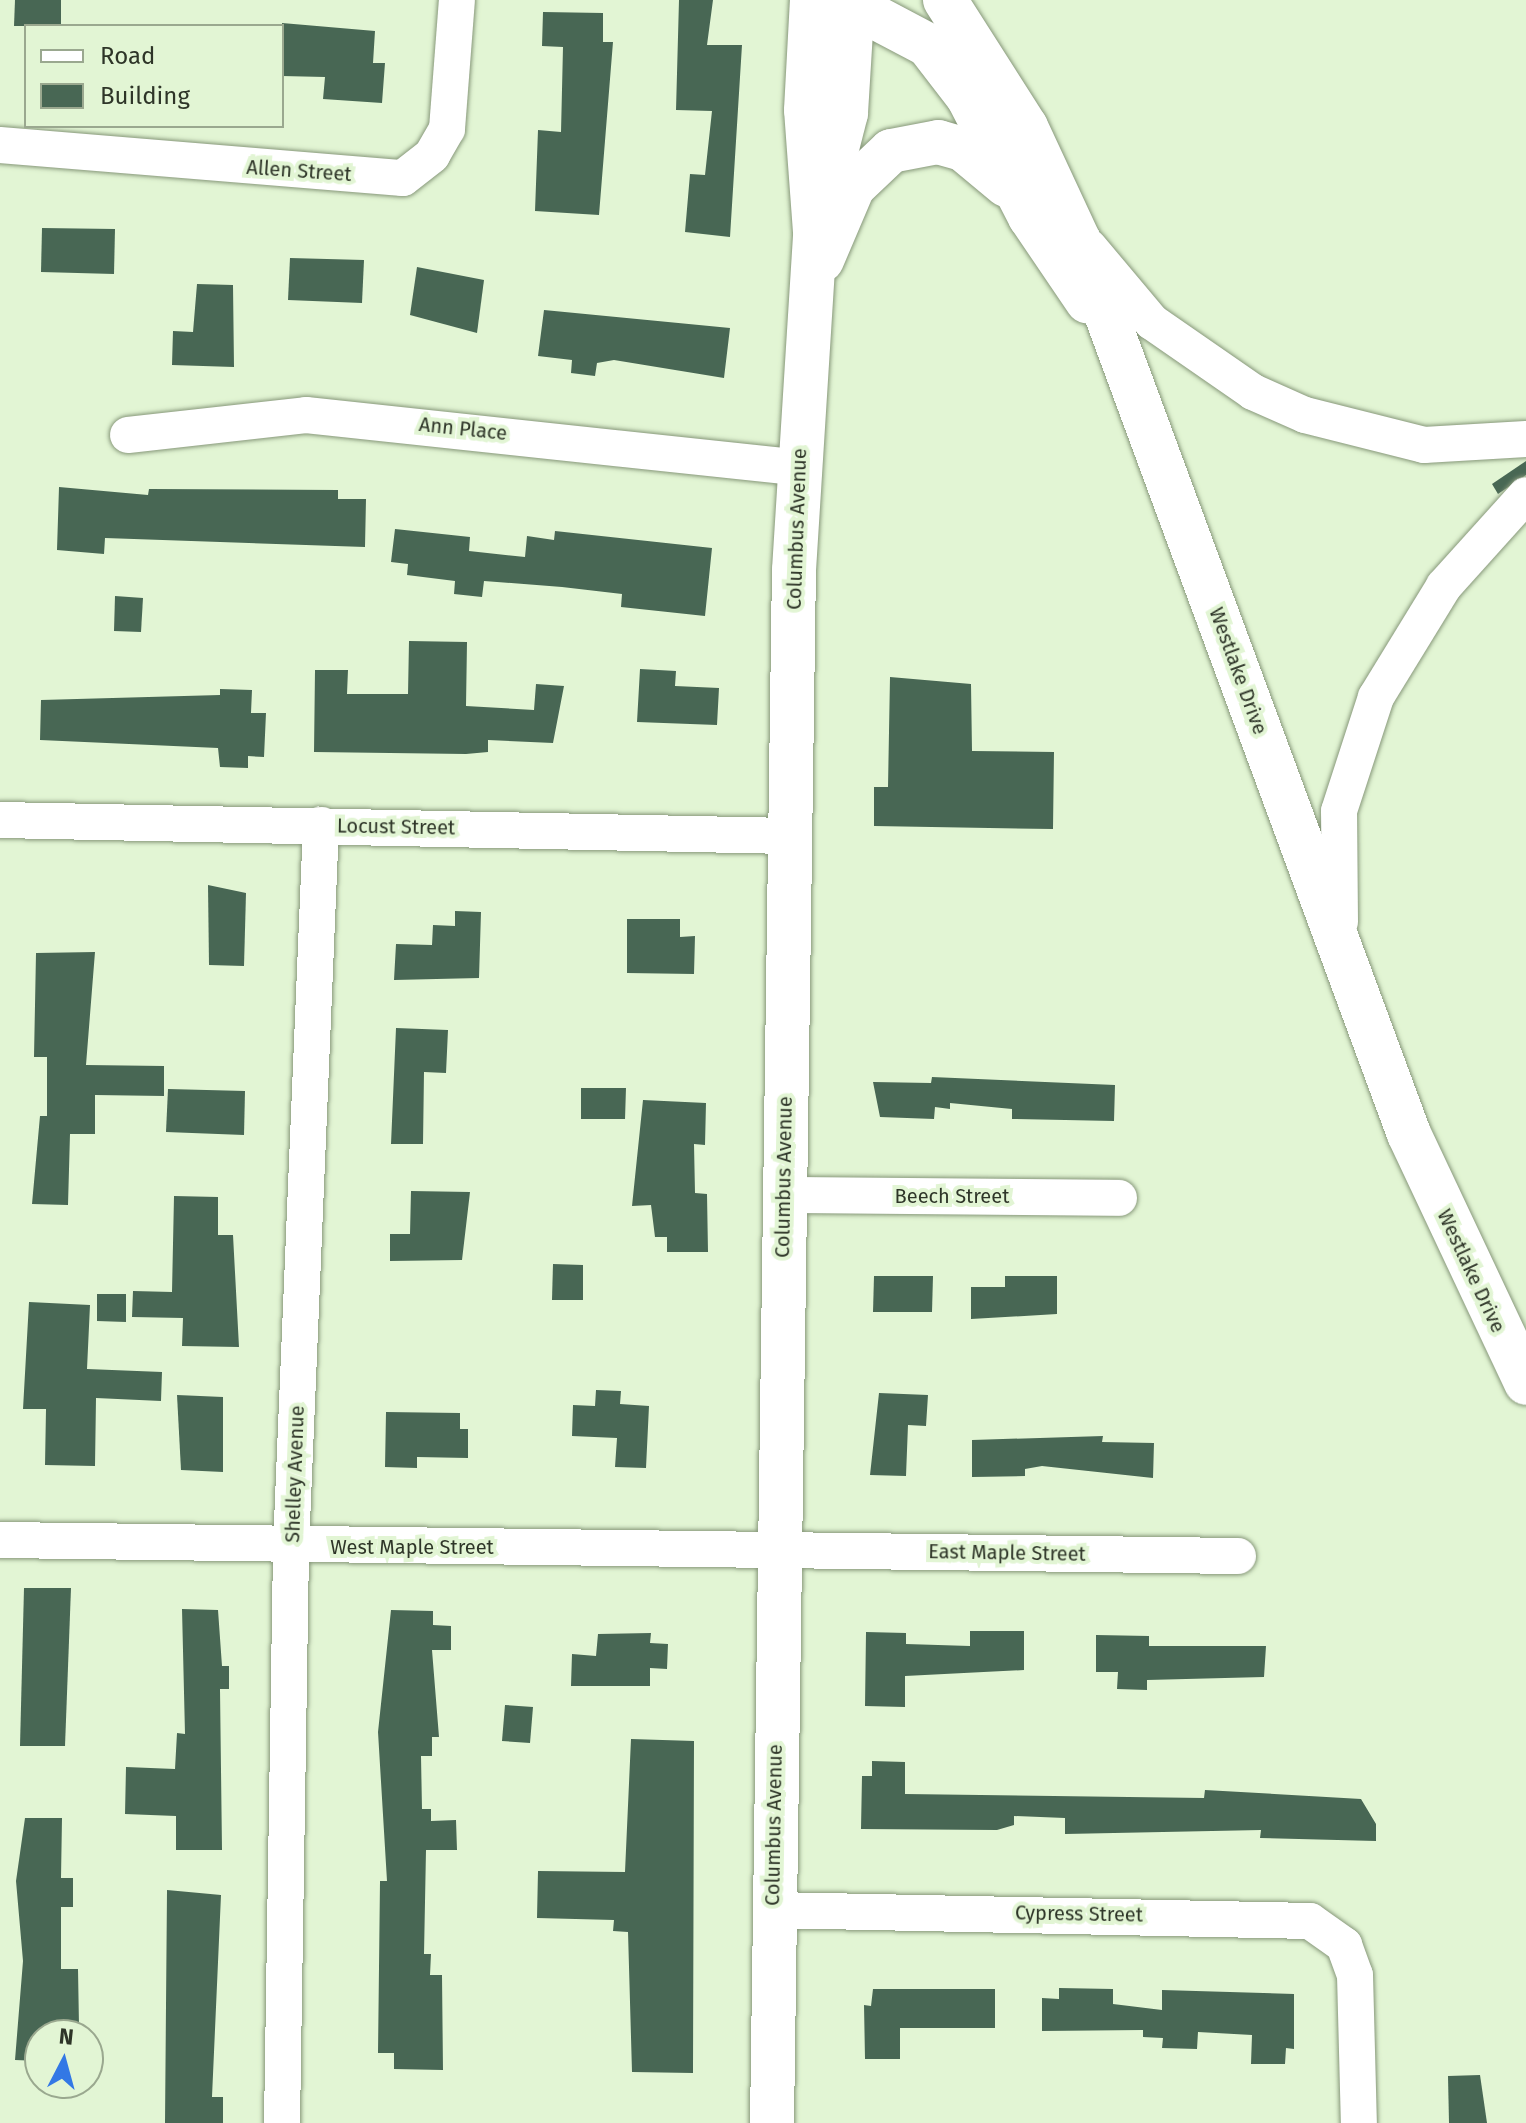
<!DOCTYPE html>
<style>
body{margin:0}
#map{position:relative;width:1526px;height:2123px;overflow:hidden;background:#e2f5d4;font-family:"Fira Sans",sans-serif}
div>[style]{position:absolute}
.building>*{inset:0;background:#486754}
.roads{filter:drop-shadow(0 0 2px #87987a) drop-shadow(0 0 2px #87987a)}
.street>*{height:36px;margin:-18px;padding:0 18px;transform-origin:18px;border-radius:18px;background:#fff}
.secondary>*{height:44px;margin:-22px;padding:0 22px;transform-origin:22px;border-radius:22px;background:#fff}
span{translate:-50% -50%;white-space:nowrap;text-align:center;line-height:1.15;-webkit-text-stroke:8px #e2f5d4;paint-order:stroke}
.street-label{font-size:20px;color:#2e3528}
.legend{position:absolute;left:24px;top:24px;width:260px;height:104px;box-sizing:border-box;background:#e2f5d4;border:2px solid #9aa88f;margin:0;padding:10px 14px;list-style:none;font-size:24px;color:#2e3528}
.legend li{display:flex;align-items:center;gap:16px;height:40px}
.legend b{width:40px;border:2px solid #9aa88f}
.north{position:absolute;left:24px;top:2019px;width:80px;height:80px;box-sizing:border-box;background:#e2f5d4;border:2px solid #9aa88f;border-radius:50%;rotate:6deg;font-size:22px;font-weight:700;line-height:32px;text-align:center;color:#2e3528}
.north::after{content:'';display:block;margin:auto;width:28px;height:36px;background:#3378e5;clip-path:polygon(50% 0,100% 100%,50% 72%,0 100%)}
</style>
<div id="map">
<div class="building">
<i style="clip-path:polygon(15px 0,61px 0,61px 26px,14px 26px)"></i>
<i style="clip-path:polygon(679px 0,713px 0,707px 45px,742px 45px,730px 237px,685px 232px,690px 174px,705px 175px,712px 111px,676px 110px)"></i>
<i style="clip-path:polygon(543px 12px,603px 13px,603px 42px,613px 42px,599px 215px,535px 211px,538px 130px,561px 132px,563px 47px,542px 46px)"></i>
<i style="clip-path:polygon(282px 23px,375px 31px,373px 63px,385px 63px,382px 103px,323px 99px,325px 77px,282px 76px)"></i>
<i style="clip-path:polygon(42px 228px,115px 229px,114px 274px,41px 272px)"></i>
<i style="clip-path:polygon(290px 258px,364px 260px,362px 303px,288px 300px)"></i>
<i style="clip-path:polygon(417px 267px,484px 280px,477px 333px,410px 315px)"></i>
<i style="clip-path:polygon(197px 284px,233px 285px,234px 367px,172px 365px,173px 331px,193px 332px)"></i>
<i style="clip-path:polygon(544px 310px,730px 328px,724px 378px,614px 360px,597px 363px,595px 376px,571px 373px,572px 360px,538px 356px)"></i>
<i style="clip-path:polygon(1526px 461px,1526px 475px,1498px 494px,1492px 484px)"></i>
<i style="clip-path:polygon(59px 487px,148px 495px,149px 489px,338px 490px,338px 499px,366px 499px,365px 547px,105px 538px,104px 554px,57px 550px)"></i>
<i style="clip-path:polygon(395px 529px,470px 537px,469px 551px,525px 557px,527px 536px,554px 540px,555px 531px,712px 548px,705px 616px,621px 607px,622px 594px,562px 587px,484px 581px,482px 597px,454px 594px,455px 581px,407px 575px,408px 564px,391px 562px)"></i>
<i style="clip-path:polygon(115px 596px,143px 598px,141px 632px,114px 631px)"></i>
<i style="clip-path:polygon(409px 641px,467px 642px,466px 706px,534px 710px,536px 684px,564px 686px,553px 743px,488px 740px,488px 752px,466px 754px,314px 752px,315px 670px,348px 670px,347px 694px,408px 694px)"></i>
<i style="clip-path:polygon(640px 669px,676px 671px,675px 686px,719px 688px,717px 725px,637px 722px)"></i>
<i style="clip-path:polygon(890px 677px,971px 684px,972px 751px,1054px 752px,1053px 829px,874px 826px,874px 787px,888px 787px)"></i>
<i style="clip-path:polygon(220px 689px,252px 690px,251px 713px,266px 713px,264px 757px,248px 756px,248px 768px,220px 767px,218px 748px,40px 740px,41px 700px,220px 695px)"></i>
<i style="clip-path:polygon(208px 885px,246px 893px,244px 966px,209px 965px)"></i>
<i style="clip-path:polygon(455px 911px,481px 912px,479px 978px,394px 980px,396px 944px,432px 945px,433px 925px,455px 926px)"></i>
<i style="clip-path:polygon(627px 919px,680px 919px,680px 937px,695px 936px,694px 974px,627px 973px)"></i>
<i style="clip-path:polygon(95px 952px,86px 1065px,164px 1066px,164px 1096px,95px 1095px,95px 1134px,70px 1134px,68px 1205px,32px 1204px,40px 1116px,47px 1116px,47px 1057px,34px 1057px,36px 953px)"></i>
<i style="clip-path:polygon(396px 1028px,448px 1030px,446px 1073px,424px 1072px,423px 1144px,391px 1144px)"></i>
<i style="clip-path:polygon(932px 1077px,1115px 1085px,1114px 1121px,1012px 1119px,1012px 1109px,950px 1103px,950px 1109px,935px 1107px,934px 1119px,880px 1117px,873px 1082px,931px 1083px)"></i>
<i style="clip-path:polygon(581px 1088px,626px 1088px,625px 1119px,581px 1119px)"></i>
<i style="clip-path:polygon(168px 1089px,245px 1091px,244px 1135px,166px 1132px)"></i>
<i style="clip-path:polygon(643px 1100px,706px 1103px,705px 1145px,694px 1144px,695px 1193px,707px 1194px,708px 1252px,667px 1252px,667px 1237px,655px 1237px,651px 1205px,632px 1206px)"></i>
<i style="clip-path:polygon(411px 1191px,470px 1192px,462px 1260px,390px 1261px,390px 1234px,410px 1234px)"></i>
<i style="clip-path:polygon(174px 1196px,218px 1197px,218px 1235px,233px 1235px,239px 1347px,182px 1346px,183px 1318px,132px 1317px,133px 1291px,172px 1292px)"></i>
<i style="clip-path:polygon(553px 1264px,583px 1265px,583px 1300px,552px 1300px)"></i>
<i style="clip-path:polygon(874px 1276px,933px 1276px,932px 1312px,873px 1312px)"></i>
<i style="clip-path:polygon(1005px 1276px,1057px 1276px,1057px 1314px,971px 1319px,971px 1287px,1005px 1287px)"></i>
<i style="clip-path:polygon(97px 1294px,126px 1294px,126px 1322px,97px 1321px)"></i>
<i style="clip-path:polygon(29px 1302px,90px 1305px,87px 1369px,162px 1372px,161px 1401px,96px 1398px,95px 1466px,45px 1465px,46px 1409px,23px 1409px)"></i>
<i style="clip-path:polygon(596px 1390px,621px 1391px,620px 1404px,649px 1406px,646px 1468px,615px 1467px,617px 1438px,572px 1436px,573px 1405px,595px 1406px)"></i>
<i style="clip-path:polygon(879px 1393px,928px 1395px,926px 1426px,908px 1425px,906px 1476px,870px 1475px)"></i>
<i style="clip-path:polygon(177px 1395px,223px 1397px,223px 1472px,181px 1470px)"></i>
<i style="clip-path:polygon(386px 1412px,460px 1413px,460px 1429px,468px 1429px,468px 1458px,417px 1457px,417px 1468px,385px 1467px)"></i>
<i style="clip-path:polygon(1103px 1436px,1102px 1442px,1154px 1443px,1153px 1478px,1042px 1466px,1025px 1469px,1025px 1476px,972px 1477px,972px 1440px)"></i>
<i style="clip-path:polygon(24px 1588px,71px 1588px,65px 1746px,20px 1746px)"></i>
<i style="clip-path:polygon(182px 1609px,218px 1610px,222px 1666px,229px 1666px,229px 1689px,220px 1689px,222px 1850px,176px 1850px,176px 1816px,125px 1814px,126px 1767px,175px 1769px,177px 1733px,185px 1734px)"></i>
<i style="clip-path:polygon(391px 1610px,433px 1611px,433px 1625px,451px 1626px,451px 1650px,432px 1650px,439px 1737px,432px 1737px,432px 1756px,421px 1756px,422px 1809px,431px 1809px,431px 1821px,456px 1820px,457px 1850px,426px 1850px,424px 1954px,431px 1954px,430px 1975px,442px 1975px,443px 2070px,394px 2069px,394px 2053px,378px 2053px,380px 1881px,387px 1881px,378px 1732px)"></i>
<i style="clip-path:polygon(970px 1631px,1024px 1631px,1024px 1670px,905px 1676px,905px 1707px,865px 1706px,866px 1632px,906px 1633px,906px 1644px,970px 1646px)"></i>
<i style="clip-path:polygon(651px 1633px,650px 1643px,668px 1644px,667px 1669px,650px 1668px,650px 1686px,571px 1686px,572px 1654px,596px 1656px,598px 1634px)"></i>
<i style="clip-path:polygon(1096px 1635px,1149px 1636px,1149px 1646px,1266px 1646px,1264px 1677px,1147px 1680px,1147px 1690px,1117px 1689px,1118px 1672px,1096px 1672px)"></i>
<i style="clip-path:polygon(505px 1705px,533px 1707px,530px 1743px,502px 1741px)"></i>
<i style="clip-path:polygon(631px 1739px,694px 1741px,693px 2073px,632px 2072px,628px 1932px,613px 1931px,614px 1920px,537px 1918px,538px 1871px,625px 1872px)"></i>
<i style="clip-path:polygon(872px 1761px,905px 1762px,905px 1794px,1204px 1798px,1205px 1790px,1361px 1799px,1376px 1824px,1376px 1841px,1260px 1838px,1261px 1830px,1065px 1834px,1065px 1818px,1014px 1816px,1014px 1825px,997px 1830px,861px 1829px,862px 1776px,872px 1776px)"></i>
<i style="clip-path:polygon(25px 1818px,62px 1818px,61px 1878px,73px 1878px,73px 1907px,61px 1907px,61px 1969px,78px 1969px,79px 2026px,68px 2026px,68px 2035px,40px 2035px,40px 2061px,15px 2060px,23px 1961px,16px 1881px)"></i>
<i style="clip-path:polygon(167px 1890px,221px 1895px,212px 2097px,223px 2097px,223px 2123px,165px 2123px)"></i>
<i style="clip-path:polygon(1059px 1988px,1113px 1989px,1113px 2004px,1162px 2010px,1162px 1990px,1294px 1994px,1294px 2049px,1286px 2048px,1285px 2064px,1251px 2064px,1252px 2035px,1198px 2032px,1197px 2049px,1162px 2048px,1163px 2038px,1143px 2037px,1143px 2030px,1042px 2031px,1042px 1998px,1059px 1999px)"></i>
<i style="clip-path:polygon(873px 1989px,995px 1989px,995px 2028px,900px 2028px,900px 2059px,865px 2059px,864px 2005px,871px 2006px)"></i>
<i style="clip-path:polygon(1480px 2075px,1487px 2123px,1449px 2123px,1448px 2076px)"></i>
</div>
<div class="roads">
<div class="street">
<i style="left:0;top:145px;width:404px;rotate:4.7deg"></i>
<i style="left:403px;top:178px;width:37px;rotate:-38deg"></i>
<i style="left:432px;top:155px;width:30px;rotate:-60deg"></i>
<i style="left:447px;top:129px;width:129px;rotate:-85.6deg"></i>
<i style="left:1089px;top:247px;width:98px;rotate:50deg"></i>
<i style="left:1152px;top:322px;width:123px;rotate:34.7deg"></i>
<i style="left:1253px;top:392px;width:57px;rotate:23.9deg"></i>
<i style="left:1305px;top:415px;width:123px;rotate:14.1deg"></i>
<i style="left:1424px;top:445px;width:102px;rotate:-3.4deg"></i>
<i style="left:128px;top:435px;width:179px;rotate:-6.4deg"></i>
<i style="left:306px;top:415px;width:496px;rotate:6.1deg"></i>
<i style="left:0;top:820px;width:792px;rotate:1.16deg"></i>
<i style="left:1340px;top:922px;width:111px;rotate:-90.5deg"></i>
<i style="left:1339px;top:811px;width:120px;rotate:-72deg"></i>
<i style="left:1376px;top:697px;width:130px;rotate:-58.5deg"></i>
<i style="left:1444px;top:586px;width:122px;rotate:-48deg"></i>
<i style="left:784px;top:1195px;width:335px;rotate:0.5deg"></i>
<i style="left:0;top:1540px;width:1238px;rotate:0.74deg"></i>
<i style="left:773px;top:1910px;width:537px;rotate:1.17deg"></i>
<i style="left:1310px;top:1921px;width:42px;rotate:35.2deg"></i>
<i style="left:1344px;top:1945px;width:32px;rotate:70deg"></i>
<i style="left:1355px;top:1975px;width:148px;rotate:88.5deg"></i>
<i style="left:282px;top:2123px;width:576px;rotate:-89.1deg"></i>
<i style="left:291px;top:1547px;width:723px;rotate:-87.62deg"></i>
</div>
<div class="secondary">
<i style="left:812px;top:0;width:40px;rotate:7.1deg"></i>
<i style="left:852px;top:5px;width:86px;rotate:27.8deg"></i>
<i style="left:928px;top:45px;width:66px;rotate:52.4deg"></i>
<i style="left:968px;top:97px;width:135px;rotate:62.7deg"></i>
<i style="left:1030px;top:217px;width:102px;rotate:55.8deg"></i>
<i style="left:945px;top:0;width:151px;rotate:57.5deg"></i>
<i style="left:1026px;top:127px;width:126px;rotate:65.1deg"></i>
<i style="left:1079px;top:241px;width:952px;rotate:69.72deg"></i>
<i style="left:1409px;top:1134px;width:275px;rotate:64.8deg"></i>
<i style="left:825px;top:195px;width:85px;rotate:-75.6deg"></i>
<i style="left:846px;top:113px;width:113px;rotate:-86.5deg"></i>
<i style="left:822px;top:260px;width:79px;rotate:-67deg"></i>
<i style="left:853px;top:187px;width:52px;rotate:-43.5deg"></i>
<i style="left:891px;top:151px;width:48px;rotate:-10.8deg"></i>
<i style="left:938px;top:142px;width:26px;rotate:16deg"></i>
<i style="left:963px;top:149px;width:56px;rotate:39.9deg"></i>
<i style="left:772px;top:2123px;width:1553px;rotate:-89.19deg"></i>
<i style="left:794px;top:570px;width:339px;rotate:-86.4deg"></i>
<i style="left:815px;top:232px;width:122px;rotate:-94.2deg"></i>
<i style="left:806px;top:110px;width:110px;rotate:-86.9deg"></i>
</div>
</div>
<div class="street-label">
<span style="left:299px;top:171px;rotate:4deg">Allen Street</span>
<span style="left:463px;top:429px;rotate:6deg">Ann Place</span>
<span style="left:797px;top:529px;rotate:-88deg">Columbus Avenue</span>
<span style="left:1238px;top:671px;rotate:70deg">Westlake Drive</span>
<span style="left:396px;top:827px;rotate:1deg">Locust Street</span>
<span style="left:784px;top:1177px;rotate:-89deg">Columbus Avenue</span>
<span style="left:952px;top:1196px">Beech Street</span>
<span style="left:1471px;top:1271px;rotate:65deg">Westlake Drive</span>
<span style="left:295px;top:1474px;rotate:-88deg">Shelley Avenue</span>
<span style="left:412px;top:1547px">West Maple Street</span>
<span style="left:1007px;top:1553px;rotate:1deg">East Maple Street</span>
<span style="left:774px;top:1825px;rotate:-89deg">Columbus Avenue</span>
<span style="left:1079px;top:1914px;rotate:1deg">Cypress Street</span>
</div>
<ul class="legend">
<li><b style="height:10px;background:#fff"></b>Road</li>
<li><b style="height:22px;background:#486754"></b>Building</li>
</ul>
<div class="north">N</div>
</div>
